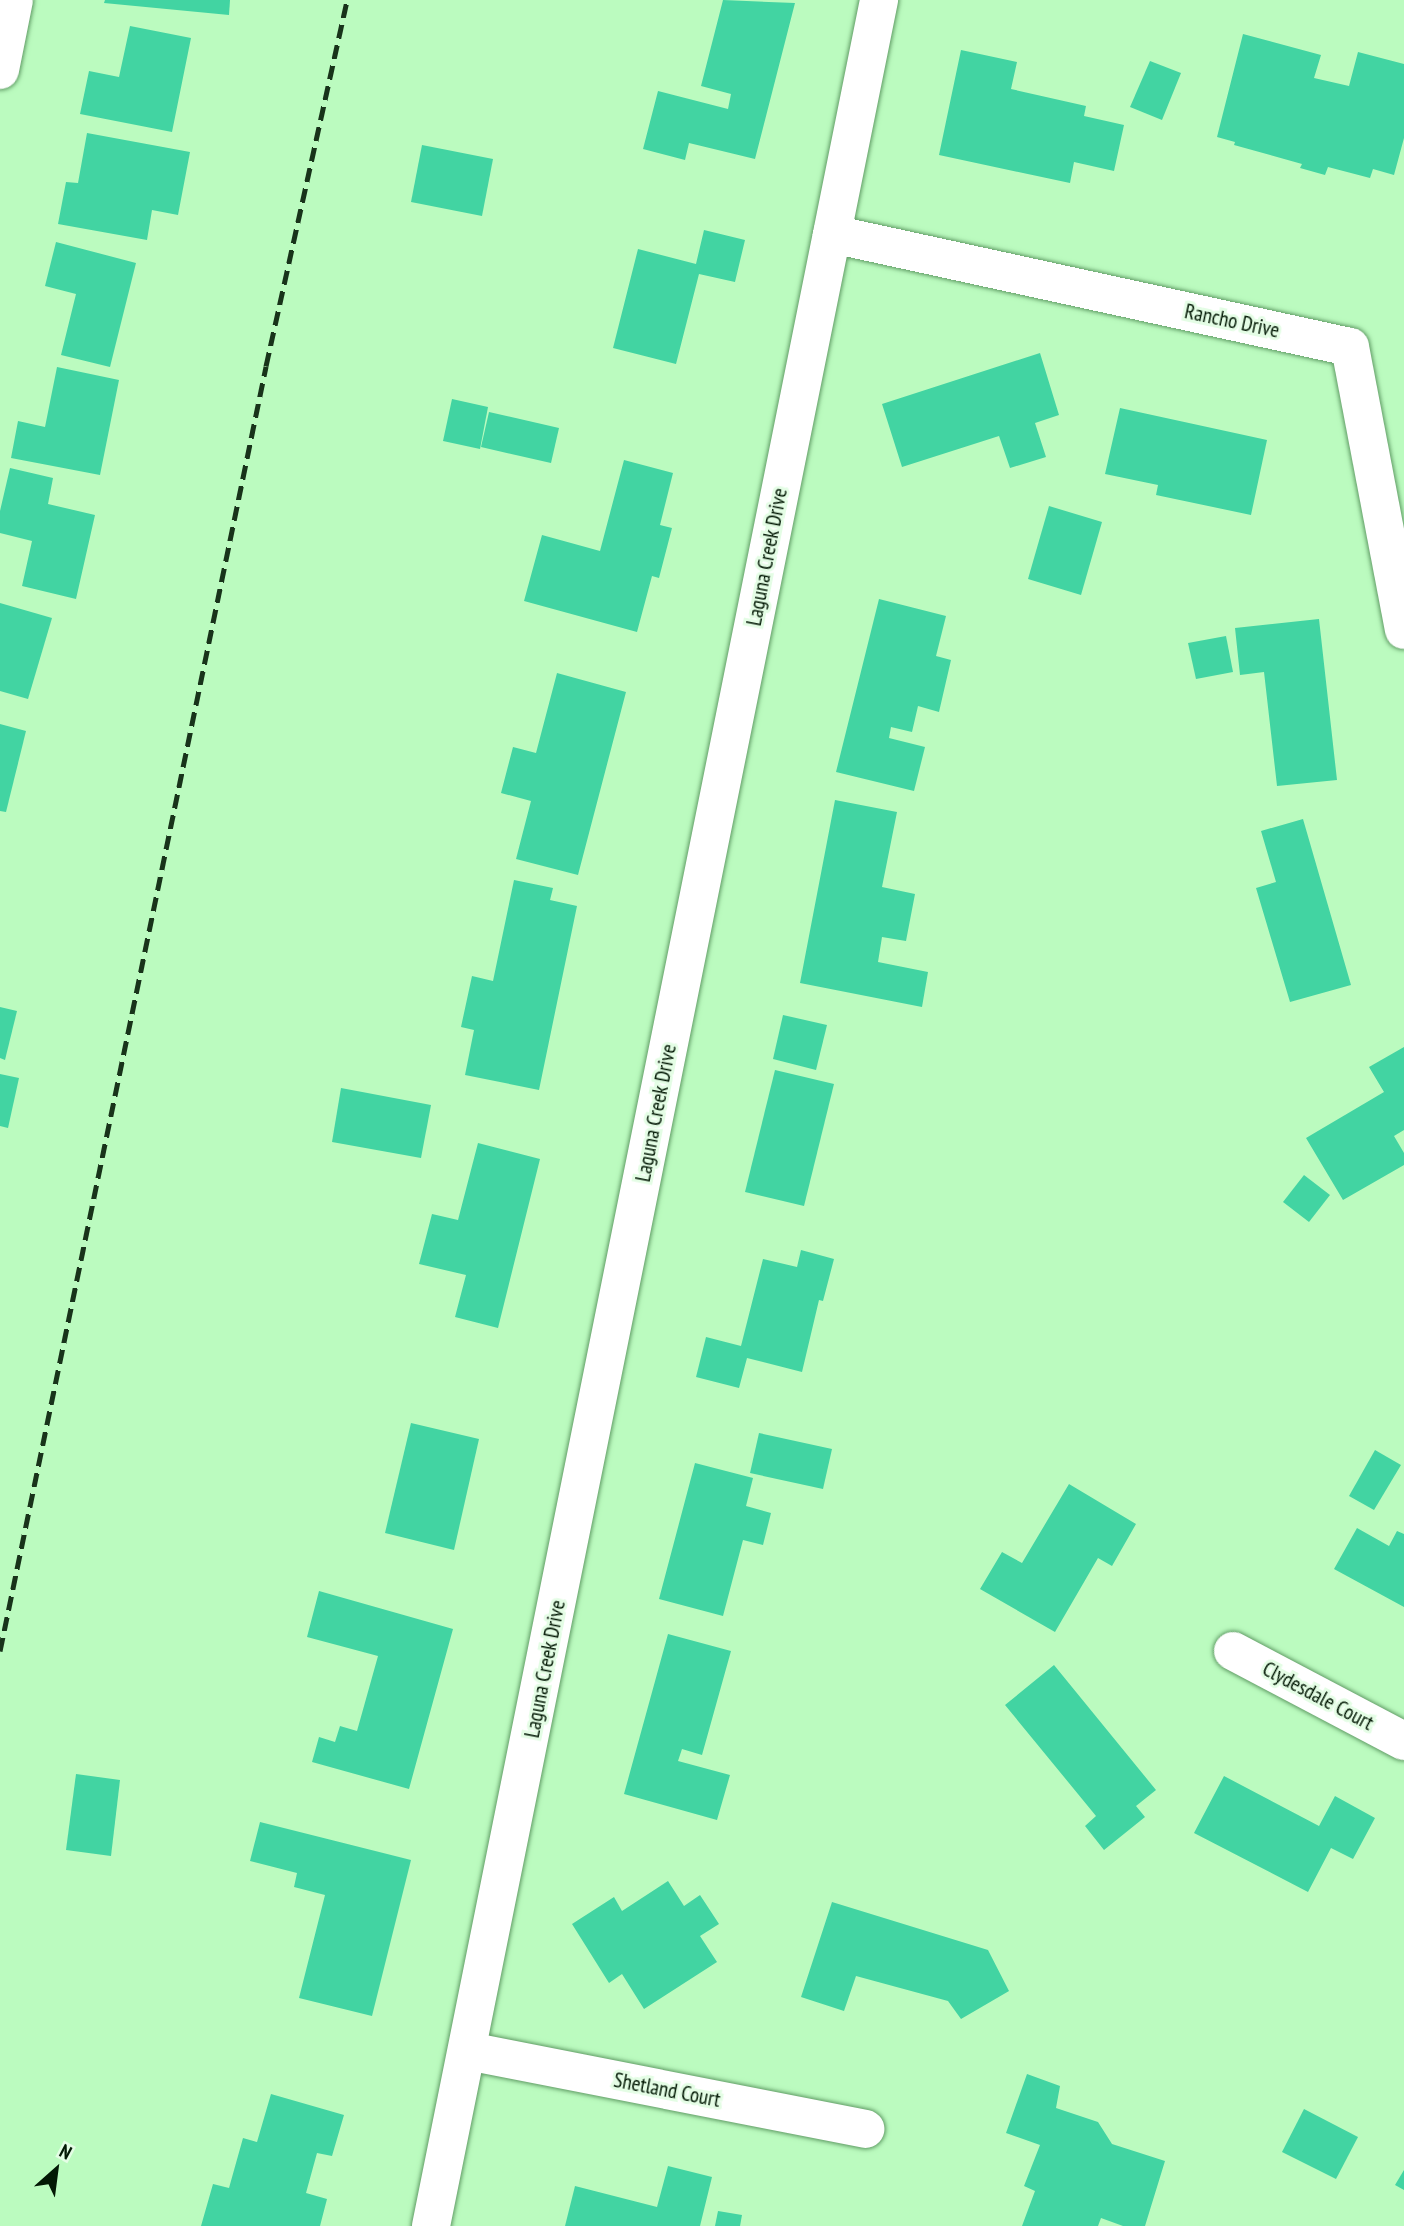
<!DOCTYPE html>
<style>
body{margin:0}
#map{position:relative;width:1404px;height:2226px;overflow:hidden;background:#bbfbbf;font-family:"PT Sans Narrow",sans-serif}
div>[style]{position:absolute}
.building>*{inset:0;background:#42d4a2}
.roads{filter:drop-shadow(0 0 2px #619d66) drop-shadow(0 0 2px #619d66)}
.minor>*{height:38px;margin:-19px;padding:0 19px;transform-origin:19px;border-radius:19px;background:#fff}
.rail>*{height:5px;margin-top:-2.5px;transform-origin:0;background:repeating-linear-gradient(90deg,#18331a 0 14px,transparent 0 21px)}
span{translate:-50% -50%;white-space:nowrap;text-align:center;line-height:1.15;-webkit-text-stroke:6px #e4fde5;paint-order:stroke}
.street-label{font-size:21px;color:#021804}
.north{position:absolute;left:21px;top:2135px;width:70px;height:70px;-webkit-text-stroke:5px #e4fde5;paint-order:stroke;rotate:28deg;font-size:19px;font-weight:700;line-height:28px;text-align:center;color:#021804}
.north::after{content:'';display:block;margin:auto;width:24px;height:32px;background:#021804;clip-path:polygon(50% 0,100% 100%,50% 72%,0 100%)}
</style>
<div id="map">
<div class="building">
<i style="clip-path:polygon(105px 0,230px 0,229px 15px,104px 3px)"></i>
<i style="clip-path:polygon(723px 0,795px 3px,755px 159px,689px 143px,685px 160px,643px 149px,658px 91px,728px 109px,731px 94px,701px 86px)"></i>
<i style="clip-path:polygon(130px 26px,191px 38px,172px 132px,80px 114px,89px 71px,119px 77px)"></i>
<i style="clip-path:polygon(1243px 34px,1321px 55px,1314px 78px,1349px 86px,1358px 52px,1404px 64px,1404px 138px,1394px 175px,1373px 169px,1370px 178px,1328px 167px,1325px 175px,1300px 168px,1302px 164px,1234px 145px,1235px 142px,1217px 137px)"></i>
<i style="clip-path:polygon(961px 50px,1017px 62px,1011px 89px,1086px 106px,1084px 116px,1124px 125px,1114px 171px,1074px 162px,1070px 183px,939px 155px)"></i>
<i style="clip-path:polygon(1150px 61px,1181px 73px,1162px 120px,1130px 107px)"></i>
<i style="clip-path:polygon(87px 133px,190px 152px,178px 215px,152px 210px,147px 240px,58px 224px,66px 182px,78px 183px)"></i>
<i style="clip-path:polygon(422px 145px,493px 159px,482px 216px,411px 202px)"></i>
<i style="clip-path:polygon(704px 230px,745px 240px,735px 282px,699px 274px,676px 364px,613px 348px,638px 249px,696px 264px)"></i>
<i style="clip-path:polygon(56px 242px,136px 263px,110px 367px,61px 355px,76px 294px,45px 286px)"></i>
<i style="clip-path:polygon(1040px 353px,1059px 415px,1035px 423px,1046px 457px,1010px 468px,999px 436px,902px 467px,882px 404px)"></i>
<i style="clip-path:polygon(57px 367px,119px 380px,100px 475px,11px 458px,18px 421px,45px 427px)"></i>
<i style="clip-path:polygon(452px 399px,488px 407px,480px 449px,443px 441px)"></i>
<i style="clip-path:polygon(1120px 408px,1267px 440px,1251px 515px,1156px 495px,1158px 485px,1105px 474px)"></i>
<i style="clip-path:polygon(489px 412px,559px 428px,551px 463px,481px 447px)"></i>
<i style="clip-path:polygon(624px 460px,673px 473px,660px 525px,672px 528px,659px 578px,652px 576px,637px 632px,524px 601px,542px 535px,600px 551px)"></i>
<i style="clip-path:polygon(10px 468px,53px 478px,48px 504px,95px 515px,76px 599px,22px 586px,32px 541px,0 533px,0 511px)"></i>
<i style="clip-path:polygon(1049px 506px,1102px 522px,1081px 595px,1028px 579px)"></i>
<i style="clip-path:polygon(879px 599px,946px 616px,936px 656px,951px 660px,939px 712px,918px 706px,912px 732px,891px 727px,889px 738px,925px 747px,914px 791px,836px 772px)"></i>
<i style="clip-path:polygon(0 603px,52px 618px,28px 699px,0 691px)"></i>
<i style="clip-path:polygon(1319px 619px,1337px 780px,1277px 786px,1264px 672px,1240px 675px,1235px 628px)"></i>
<i style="clip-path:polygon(1226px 636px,1233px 672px,1196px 679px,1188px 643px)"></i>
<i style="clip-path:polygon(557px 673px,626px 692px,578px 875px,516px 859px,531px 801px,501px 793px,513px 747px,536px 753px)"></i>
<i style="clip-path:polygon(0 724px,26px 731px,6px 812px,0 811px)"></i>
<i style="clip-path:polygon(835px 800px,897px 812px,882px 887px,915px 894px,906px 941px,882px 937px,878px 962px,928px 972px,922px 1007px,800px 983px)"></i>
<i style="clip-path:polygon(1303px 819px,1351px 985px,1290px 1002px,1256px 888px,1276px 882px,1261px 831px)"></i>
<i style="clip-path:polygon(514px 880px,553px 888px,550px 900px,577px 906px,539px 1090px,465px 1075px,474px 1030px,461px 1027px,472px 976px,493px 981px)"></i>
<i style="clip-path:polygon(0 1007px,17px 1011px,5px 1060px,0 1058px)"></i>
<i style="clip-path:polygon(783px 1015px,827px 1025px,816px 1070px,773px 1059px)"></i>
<i style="clip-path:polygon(1404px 1047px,1404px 1130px,1394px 1136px,1404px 1153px,1404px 1165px,1343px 1200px,1306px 1138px,1384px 1092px,1369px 1067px)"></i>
<i style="clip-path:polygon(775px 1070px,834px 1084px,804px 1206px,745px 1192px)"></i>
<i style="clip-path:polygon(0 1074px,19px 1078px,8px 1128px,0 1126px)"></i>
<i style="clip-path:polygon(341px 1088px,431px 1105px,421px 1158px,332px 1142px)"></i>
<i style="clip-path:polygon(478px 1143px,540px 1159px,498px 1328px,455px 1317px,466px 1275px,419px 1264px,432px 1214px,458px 1220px)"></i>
<i style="clip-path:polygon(1304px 1175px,1330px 1195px,1309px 1222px,1283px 1202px)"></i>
<i style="clip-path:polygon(801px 1250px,834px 1259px,823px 1301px,819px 1300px,802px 1372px,747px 1358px,739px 1388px,696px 1377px,706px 1337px,741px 1346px,763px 1259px,797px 1267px)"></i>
<i style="clip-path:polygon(411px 1423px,479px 1439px,454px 1550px,385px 1533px)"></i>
<i style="clip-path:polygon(759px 1433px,832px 1449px,823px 1489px,750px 1473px)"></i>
<i style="clip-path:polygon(1375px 1450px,1401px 1465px,1374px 1510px,1349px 1496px)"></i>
<i style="clip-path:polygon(695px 1463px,753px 1478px,746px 1506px,771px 1513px,763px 1545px,743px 1540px,723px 1616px,659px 1599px)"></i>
<i style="clip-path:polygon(1069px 1484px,1136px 1524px,1112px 1566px,1098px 1558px,1055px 1632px,980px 1589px,1002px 1552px,1022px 1563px)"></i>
<i style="clip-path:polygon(1357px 1528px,1389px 1546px,1397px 1531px,1404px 1534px,1404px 1607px,1334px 1569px)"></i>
<i style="clip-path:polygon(319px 1591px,453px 1629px,409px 1789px,312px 1762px,319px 1737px,335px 1742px,340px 1726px,357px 1731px,378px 1656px,307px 1637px)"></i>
<i style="clip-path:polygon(668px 1634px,731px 1651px,702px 1755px,682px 1749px,678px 1761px,730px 1775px,717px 1820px,624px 1794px)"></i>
<i style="clip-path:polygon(1054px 1665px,1156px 1790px,1136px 1806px,1145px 1817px,1104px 1850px,1085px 1826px,1096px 1816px,1005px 1705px)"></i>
<i style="clip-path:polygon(76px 1774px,120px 1780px,111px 1856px,66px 1850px)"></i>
<i style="clip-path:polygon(1224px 1776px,1319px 1826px,1335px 1796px,1375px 1818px,1353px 1859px,1331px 1848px,1308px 1892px,1194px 1833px)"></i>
<i style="clip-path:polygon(260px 1822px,411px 1860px,372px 2016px,299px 1998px,325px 1895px,294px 1887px,297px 1873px,250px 1861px)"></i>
<i style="clip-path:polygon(668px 1881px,684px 1906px,700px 1895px,719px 1924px,700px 1936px,717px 1962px,644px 2009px,622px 1974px,609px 1983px,572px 1924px,614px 1897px,622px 1911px)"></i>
<i style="clip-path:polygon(832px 1902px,988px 1950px,1009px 1991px,961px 2019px,948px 2001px,856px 1976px,844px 2011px,801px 1997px)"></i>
<i style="clip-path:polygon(1027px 2074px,1060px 2086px,1056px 2108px,1098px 2122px,1112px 2144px,1165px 2161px,1145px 2226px,1123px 2226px,1101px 2218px,1098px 2226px,1022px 2226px,1035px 2191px,1024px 2186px,1040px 2145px,1006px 2133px)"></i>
<i style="clip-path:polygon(271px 2094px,344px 2115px,332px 2156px,317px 2153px,306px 2193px,327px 2199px,320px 2226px,201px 2226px,213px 2184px,229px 2188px,243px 2138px,257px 2142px)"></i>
<i style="clip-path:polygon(1304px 2109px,1358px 2137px,1336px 2179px,1282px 2152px)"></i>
<i style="clip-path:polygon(668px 2166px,712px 2177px,700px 2226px,565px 2226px,575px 2186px,657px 2207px)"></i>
<i style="clip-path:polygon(1404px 2170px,1404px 2190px,1395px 2185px)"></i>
<i style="clip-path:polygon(718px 2211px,742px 2215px,740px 2226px,715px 2226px)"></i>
</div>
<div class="roads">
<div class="minor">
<i style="left:0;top:70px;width:71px;rotate:-78.7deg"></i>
<i style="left:832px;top:234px;width:530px;rotate:12.31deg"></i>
<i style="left:1350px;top:347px;width:288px;rotate:79.2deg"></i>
<i style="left:1233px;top:1651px;width:193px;rotate:27.8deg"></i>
<i style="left:468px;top:2051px;width:405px;rotate:11.1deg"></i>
<i style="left:431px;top:2226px;width:2271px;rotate:-78.62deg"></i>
</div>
</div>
<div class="rail">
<i style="left:0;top:1651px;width:1312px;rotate:-78.3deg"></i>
<i style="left:266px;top:366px;width:375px;rotate:-77.5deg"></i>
</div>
<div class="street-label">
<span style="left:1232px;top:321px;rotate:12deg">Rancho Drive</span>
<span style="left:767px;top:557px;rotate:-79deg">Laguna Creek Drive</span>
<span style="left:656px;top:1113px;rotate:-79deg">Laguna Creek Drive</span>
<span style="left:545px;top:1669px;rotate:-79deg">Laguna Creek Drive</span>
<span style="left:1318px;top:1696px;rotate:28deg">Clydesdale Court</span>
<span style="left:667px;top:2090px;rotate:11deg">Shetland Court</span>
</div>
<div class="north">N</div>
</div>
